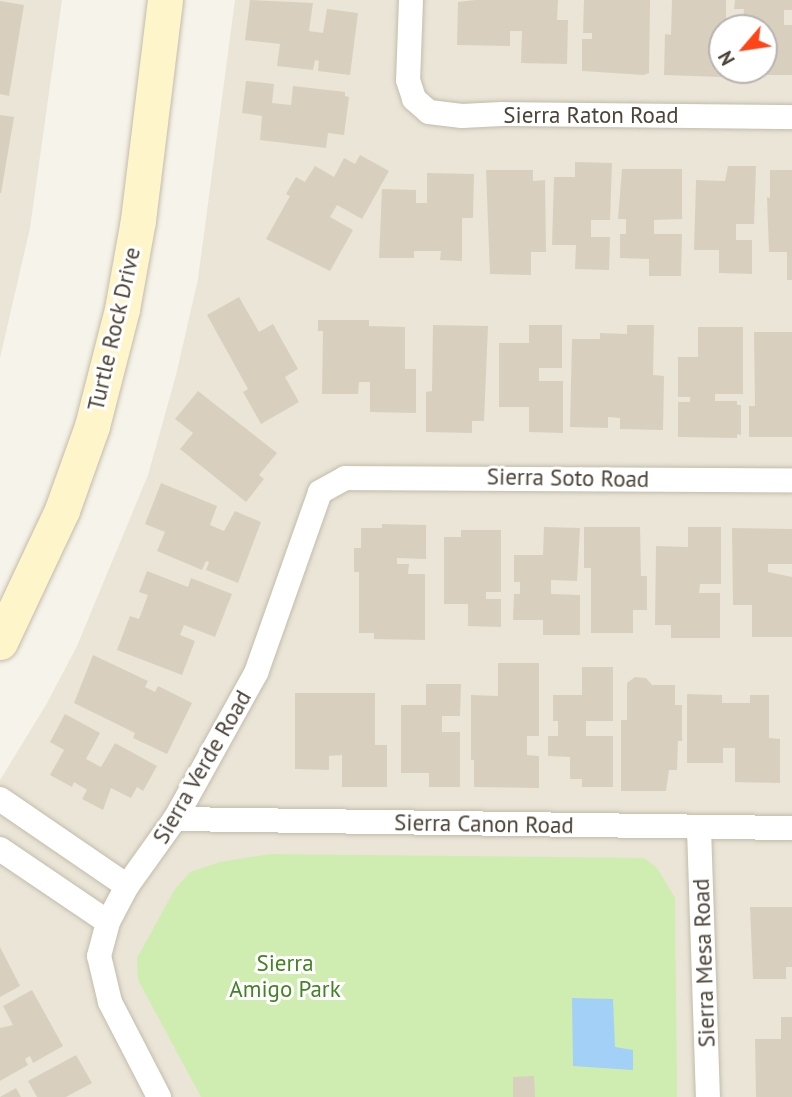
<!DOCTYPE html>
<style>
body{margin:0}
#map{position:relative;width:792px;height:1097px;overflow:hidden;background:#f6f3ea;font-family:"PT Sans",sans-serif}
div>[style]{position:absolute}
.residential>*{inset:0;background:#eae5d7}
.green>*{inset:0;background:#cfedb0}
.water>*{inset:0;background:#a2d0f7}
.building>*{inset:0;background:#d9cfbe}
.roads{filter:drop-shadow(0 0 2px #c3bcab) drop-shadow(0 0 2px #c3bcab)}
.street>*{height:24px;margin:-12px;padding:0 12px;transform-origin:12px;border-radius:12px;background:#fff}
.secondary>*{height:35px;margin:-17.5px;padding:0 17.5px;transform-origin:17.5px;border-radius:17.5px;background:#fff5cb}
span{translate:-50% -50%;white-space:nowrap;text-align:center;line-height:1.15;-webkit-text-stroke:6px #fff;paint-order:stroke}
.street-label{font-size:23px;color:#4b4437}
.park-label{font-size:23px;color:#448324}
.north{position:absolute;left:708px;top:14px;width:70px;height:70px;box-sizing:border-box;background:#fff;border:2px solid #b7b4af;border-radius:50%;rotate:241deg;font-size:19px;font-weight:700;line-height:28px;text-align:center;color:#4b4437}
.north::after{content:'';display:block;margin:auto;width:24px;height:32px;background:#ff4518;clip-path:polygon(50% 0,100% 100%,50% 72%,0 100%)}
</style>
<div id="map">
<div class="residential">
<i style="clip-path:polygon(0 0,62px 0,30px 228px,0 358px)"></i>
<i style="clip-path:polygon(evenodd,235px 0,792px 0,792px 1097px,0 1097px,0 780px,46px 705px,77px 646px,148px 475px,176px 375px,198px 279px,235px 0,722px 28px,764px 28px,764px 70px,722px 70px,722px 28px)"></i>
</div>
<div class="green">
<i style="clip-path:polygon(270px 854px,644px 858px,657px 868px,675px 898px,677px 1097px,201px 1097px,138px 980px,137px 958px,175px 889px,190px 872px,220px 862px)"></i>
</div>
<div class="water">
<i style="clip-path:polygon(572px 998px,613px 999px,615px 1047px,633px 1050px,633px 1070px,573px 1066px)"></i>
</div>
<div class="building">
<i style="clip-path:polygon(250px 0,313px 3px,309px 31px,323px 33px,327px 9px,358px 13px,350px 75px,318px 71px,319px 61px,315px 60px,313px 70px,277px 66px,280px 44px,245px 40px)"></i>
<i style="clip-path:polygon(475px 0,558px 0,557px 20px,568px 20px,567px 64px,521px 63px,522px 31px,510px 31px,510px 46px,457px 45px,458px 2px)"></i>
<i style="clip-path:polygon(584px 0,650px 0,649px 73px,644px 75px,582px 71px,582px 39px,592px 39px,592px 33px,583px 33px)"></i>
<i style="clip-path:polygon(672px 0,726px 0,726px 28px,717px 28px,717px 35px,722px 35px,723px 77px,664px 75px,665px 34px,671px 35px)"></i>
<i style="clip-path:polygon(735px 0,792px 0,792px 10px,784px 10px,784px 25px,792px 25px,792px 75px,767px 75px,764px 28px,734px 28px,734px 21px,743px 22px,744px 9px,734px 9px)"></i>
<i style="clip-path:polygon(0 1px,24px 5px,9px 96px,0 94px)"></i>
<i style="clip-path:polygon(246px 81px,274px 84px,272px 103px,291px 105px,293px 86px,345px 92px,345px 96px,349px 97px,344px 135px,328px 133px,326px 148px,260px 140px,262px 116px,242px 113px)"></i>
<i style="clip-path:polygon(0 115px,14px 117px,1px 193px,0 193px)"></i>
<i style="clip-path:polygon(360px 155px,389px 171px,362px 219px,337px 205px,330px 217px,353px 230px,330px 271px,266px 239px,290px 196px,286px 194px,296px 177px,305px 182px,315px 166px,334px 177px,344px 158px,355px 164px)"></i>
<i style="clip-path:polygon(575px 162px,612px 163px,610px 220px,591px 220px,591px 237px,610px 237px,609px 270px,575px 269px,576px 245px,552px 245px,554px 177px,575px 177px)"></i>
<i style="clip-path:polygon(728px 166px,756px 166px,754px 224px,736px 224px,736px 240px,752px 240px,752px 274px,719px 273px,719px 250px,694px 250px,696px 180px,725px 181px)"></i>
<i style="clip-path:polygon(622px 169px,682px 169px,682px 219px,654px 220px,654px 234px,682px 234px,681px 276px,649px 276px,649px 259px,620px 258px,620px 234px,626px 234px,626px 219px,618px 219px)"></i>
<i style="clip-path:polygon(486px 170px,533px 170px,533px 181px,545px 180px,546px 252px,531px 252px,531px 275px,490px 274px)"></i>
<i style="clip-path:polygon(770px 170px,792px 170px,792px 280px,787px 280px,787px 252px,769px 252px,767px 197px,770px 198px)"></i>
<i style="clip-path:polygon(427px 173px,474px 174px,473px 218px,462px 218px,462px 261px,440px 260px,441px 251px,414px 251px,414px 258px,379px 258px,382px 189px,416px 190px,416px 203px,427px 203px)"></i>
<i style="clip-path:polygon(239px 297px,259px 332px,273px 324px,298px 369px,285px 377px,299px 402px,261px 424px,243px 392px,248px 389px,207px 315px)"></i>
<i style="clip-path:polygon(318px 320px,369px 320px,369px 326px,405px 327px,405px 369px,416px 369px,416px 413px,370px 412px,370px 382px,359px 382px,358px 394px,322px 394px,323px 331px,318px 331px)"></i>
<i style="clip-path:polygon(433px 325px,488px 326px,484px 421px,472px 421px,472px 433px,426px 432px,426px 392px,432px 391px)"></i>
<i style="clip-path:polygon(529px 325px,562px 325px,562px 368px,539px 368px,539px 381px,563px 381px,563px 433px,529px 432px,529px 407px,499px 407px,499px 343px,529px 343px)"></i>
<i style="clip-path:polygon(627px 325px,654px 325px,653px 375px,664px 376px,663px 430px,620px 429px,620px 418px,608px 417px,608px 428px,570px 427px,572px 339px,600px 339px,600px 333px,627px 334px)"></i>
<i style="clip-path:polygon(698px 327px,743px 327px,743px 394px,715px 394px,715px 401px,737px 401px,737px 405px,741px 405px,741px 435px,737px 434px,737px 438px,678px 437px,678px 402px,690px 402px,690px 397px,678px 397px,678px 357px,698px 357px)"></i>
<i style="clip-path:polygon(754px 332px,792px 332px,792px 437px,749px 437px,749px 406px,755px 406px)"></i>
<i style="clip-path:polygon(198px 391px,277px 453px,259px 475px,264px 479px,246px 502px,180px 449px,193px 433px,175px 419px)"></i>
<i style="clip-path:polygon(161px 483px,217px 506px,210px 525px,224px 531px,235px 511px,261px 522px,238px 583px,206px 570px,209px 562px,206px 561px,202px 570px,157px 551px,165px 532px,145px 524px)"></i>
<i style="clip-path:polygon(382px 524px,426px 525px,426px 559px,397px 558px,397px 564px,409px 564px,408px 574px,425px 574px,425px 640px,374px 639px,374px 633px,359px 633px,359px 572px,354px 572px,354px 548px,361px 548px,361px 528px,382px 528px)"></i>
<i style="clip-path:polygon(544px 527px,580px 528px,577px 581px,551px 580px,551px 594px,580px 595px,580px 635px,543px 635px,543px 620px,513px 620px,514px 594px,520px 594px,520px 582px,514px 582px,514px 555px,543px 555px)"></i>
<i style="clip-path:polygon(584px 527px,640px 527px,641px 576px,647px 576px,647px 610px,633px 610px,633px 633px,591px 633px,591px 568px,584px 568px)"></i>
<i style="clip-path:polygon(688px 527px,721px 527px,721px 584px,700px 584px,699px 593px,720px 593px,720px 638px,671px 638px,671px 625px,655px 625px,656px 546px,688px 547px)"></i>
<i style="clip-path:polygon(732px 528px,792px 529px,792px 564px,768px 564px,768px 572px,792px 577px,792px 637px,752px 637px,752px 605px,733px 605px)"></i>
<i style="clip-path:polygon(461px 530px,501px 530px,501px 592px,486px 592px,486px 599px,501px 599px,501px 627px,468px 626px,468px 604px,444px 604px,444px 537px,461px 537px)"></i>
<i style="clip-path:polygon(147px 571px,188px 587px,191px 578px,232px 594px,215px 637px,184px 625px,180px 635px,195px 641px,182px 675px,117px 650px,130px 616px,139px 619px,148px 595px,139px 592px)"></i>
<i style="clip-path:polygon(93px 655px,148px 681px,145px 687px,155px 692px,158px 686px,192px 703px,167px 754px,133px 738px,135px 733px,74px 703px)"></i>
<i style="clip-path:polygon(498px 663px,539px 663px,539px 736px,527px 736px,527px 755px,539px 756px,539px 788px,474px 787px,474px 760px,471px 760px,471px 695px,498px 696px)"></i>
<i style="clip-path:polygon(582px 667px,613px 667px,613px 721px,586px 721px,586px 736px,613px 736px,613px 787px,582px 787px,582px 779px,570px 779px,570px 757px,548px 756px,548px 736px,558px 736px,558px 721px,553px 721px,553px 695px,582px 695px)"></i>
<i style="clip-path:polygon(635px 677px,646px 678px,652px 685px,675px 685px,675px 705px,682px 705px,682px 741px,678px 741px,677px 770px,669px 770px,666px 791px,621px 791px,621px 720px,627px 720px,627px 683px)"></i>
<i style="clip-path:polygon(426px 684px,461px 684px,460px 716px,442px 716px,442px 732px,460px 732px,460px 787px,429px 787px,429px 773px,401px 773px,401px 705px,426px 705px)"></i>
<i style="clip-path:polygon(295px 693px,375px 693px,375px 745px,387px 745px,387px 787px,342px 787px,342px 755px,329px 756px,329px 770px,295px 769px)"></i>
<i style="clip-path:polygon(687px 694px,722px 695px,722px 703px,750px 703px,750px 695px,769px 695px,769px 738px,780px 739px,780px 783px,735px 782px,735px 748px,723px 748px,723px 763px,687px 763px)"></i>
<i style="clip-path:polygon(65px 714px,100px 733px,86px 759px,101px 767px,115px 743px,157px 766px,143px 791px,137px 787px,131px 798px,111px 788px,103px 810px,82px 799px,87px 790px,74px 782px,72px 787px,50px 775px,64px 750px,50px 742px)"></i>
<i style="clip-path:polygon(750px 907px,792px 907px,792px 967px,786px 967px,786px 979px,753px 979px)"></i>
<i style="clip-path:polygon(0 947px,20px 986px,0 997px)"></i>
<i style="clip-path:polygon(32px 990px,63px 1046px,33px 1063px,30px 1056px,25px 1059px,28px 1065px,0 1081px,0 1028px,13px 1025px,3px 1006px)"></i>
<i style="clip-path:polygon(781px 1017px,792px 1017px,792px 1097px,756px 1097px,755px 1039px,781px 1039px)"></i>
<i style="clip-path:polygon(76px 1055px,92px 1083px,66px 1097px,37px 1097px,28px 1081px)"></i>
<i style="clip-path:polygon(534px 1076px,535px 1097px,513px 1097px,513px 1077px)"></i>
<i style="clip-path:polygon(16px 1088px,21px 1097px,0 1097px)"></i>
</div>
<div class="roads">
<div class="street">
<i style="left:411px;top:0;width:80px;rotate:92.1deg"></i>
<i style="left:408px;top:80px;width:20px;rotate:72deg"></i>
<i style="left:414px;top:99px;width:20px;rotate:41deg"></i>
<i style="left:429px;top:112px;width:33px;rotate:7deg"></i>
<i style="left:462px;top:116px;width:40px;rotate:-2.9deg"></i>
<i style="left:502px;top:114px;width:290px;rotate:0.6deg"></i>
<i style="left:0;top:799px;width:154px;rotate:34.4deg"></i>
<i style="left:175px;top:819px;width:617px;rotate:0.84deg"></i>
<i style="left:699px;top:828px;width:269px;rotate:88.1deg"></i>
<i style="left:0;top:849px;width:130px;rotate:34.1deg"></i>
<i style="left:159px;top:1097px;width:107px;rotate:-117.3deg"></i>
<i style="left:110px;top:1002px;width:47px;rotate:-103.4deg"></i>
<i style="left:99px;top:956px;width:35px;rotate:-75deg"></i>
<i style="left:108px;top:922px;width:41px;rotate:-62.2deg"></i>
<i style="left:127px;top:886px;width:82px;rotate:-54.4deg"></i>
<i style="left:175px;top:819px;width:167px;rotate:-61deg"></i>
<i style="left:256px;top:673px;width:192px;rotate:-70.5deg"></i>
<i style="left:320px;top:492px;width:29px;rotate:-29deg"></i>
<i style="left:345px;top:478px;width:447px;rotate:0.3deg"></i>
</div>
<div class="secondary">
<i style="left:0;top:642px;width:146px;rotate:-64.8deg"></i>
<i style="left:62px;top:510px;width:89px;rotate:-70.3deg"></i>
<i style="left:92px;top:426px;width:121px;rotate:-75.6deg"></i>
<i style="left:122px;top:309px;width:90px;rotate:-79.8deg"></i>
<i style="left:138px;top:220px;width:222px;rotate:-83deg"></i>
</div>
</div>
<div class="street-label">
<span style="left:591px;top:115px">Sierra Raton Road</span>
<span style="left:114px;top:329px;rotate:-77deg">Turtle Rock Drive</span>
<span style="left:568px;top:478px;rotate:1deg">Sierra Soto Road</span>
<span style="left:202px;top:767px;rotate:-60deg">Sierra Verde Road</span>
<span style="left:484px;top:824px;rotate:1deg">Sierra Canon Road</span>
<span style="left:704px;top:963px;rotate:-92deg">Sierra Mesa Road</span>
</div>
<div class="park-label">
<span style="left:285px;top:976px">Sierra<br>Amigo Park</span>
</div>
<div class="north">N</div>
</div>
